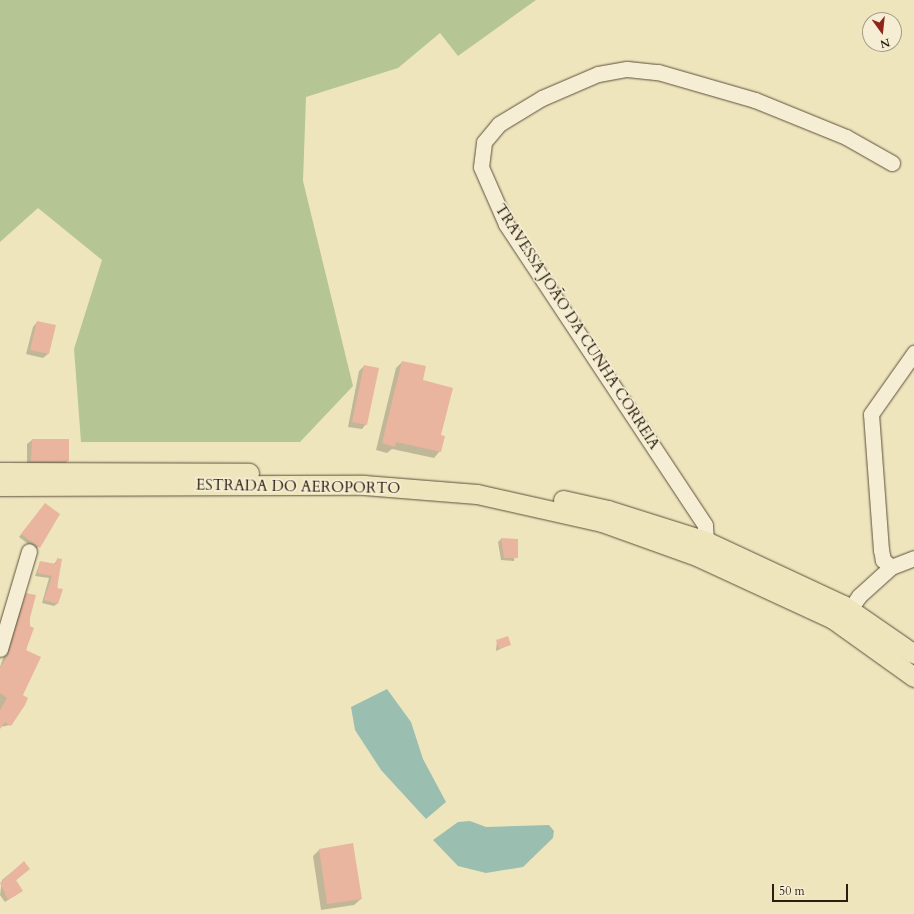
<!DOCTYPE html>
<meta charset="utf-8">
<style>
body{margin:0}
#map{position:relative;width:914px;height:914px;overflow:hidden;background:#efe5bd;font-family:Cardo,serif}
div>[style]{position:absolute}
.green>*{inset:0;background:#b5c594}
.water>*{inset:0;background:#9abfb1}
.shadow>*{inset:0;background:#0003}
.building>*{inset:0;background:#e9b59e}
.roads{filter:drop-shadow(0 0 1px #5c503a) drop-shadow(0 0 1px #5c503a)}
.minor>*{height:15px;margin:-7.5px;padding:0 7.5px;transform-origin:7.5px;border-radius:7.5px;background:#f5eed4}
.major>*{height:19px;margin:-9.5px;padding:0 9.5px;transform-origin:9.5px;border-radius:9.5px;background:#efe5bd}
span{translate:-50% -50%;white-space:nowrap;text-align:center;line-height:1.15;-webkit-text-stroke:3.5px #f5eed4;paint-order:stroke}
.street-label{font-size:15px;color:#2b1e0e}
.north{position:absolute;left:862px;top:12px;width:40px;height:40px;box-sizing:border-box;background:#f5eed4;border:1px solid #a49b85;border-radius:50%;rotate:165deg;font-size:11px;font-weight:700;line-height:16px;text-align:center;color:#2b1e0e}
.north::after{content:'';display:block;margin:auto;width:14px;height:18px;background:#8f2418;clip-path:polygon(50% 0,100% 100%,50% 72%,0 100%)}
.scale{position:absolute;left:772px;top:884px;width:76px;height:18px;box-sizing:border-box;border:2px solid #2b1e0e;border-top:0;padding-left:5px;font-size:12px;line-height:14px;white-space:nowrap;color:#2b1e0e;-webkit-text-stroke:3px #f5eed4;paint-order:stroke}
</style>
<div id="map">
<div class="green">
<i style="clip-path:polygon(0 0,536px 0,458px 56px,440px 33px,398px 68px,306px 97px,303px 181px,353px 386px,300px 442px,81px 442px,74px 349px,102px 260px,38px 208px,0 242px)"></i>
</div>
<div class="water">
<i style="clip-path:polygon(387px 689px,411px 722px,423px 759px,446px 802px,426px 819px,381px 770px,355px 730px,351px 707px)"></i>
<i style="clip-path:polygon(470px 821px,486px 827px,549px 825px,554px 831px,553px 838px,523px 867px,486px 873px,458px 866px,433px 840px,458px 822px)"></i>
</div>
<div class="shadow">
<i style="clip-path:polygon(37px 322px,48px 354px,43px 358px,26px 354px,33px 327px)"></i>
<i style="clip-path:polygon(402px 362px,440px 436px,440px 451px,434px 458px,392px 449px,387px 453px,376px 450px,396px 368px)"></i>
<i style="clip-path:polygon(364px 366px,366px 424px,362px 429px,348px 427px,359px 371px)"></i>
<i style="clip-path:polygon(32px 440px,68px 461px,63px 466px,27px 465px,27px 444px)"></i>
<i style="clip-path:polygon(42px 508px,59px 515px,36px 550px,19px 537px)"></i>
<i style="clip-path:polygon(501px 539px,517px 540px,514px 561px,501px 560px,498px 542px)"></i>
<i style="clip-path:polygon(58px 559px,57px 604px,54px 606px,42px 603px,49px 578px,35px 576px,40px 562px,54px 564px)"></i>
<i style="clip-path:polygon(26px 594px,29px 618px,22px 696px,27px 698px,10px 725px,0 727px,0 667px)"></i>
<i style="clip-path:polygon(497px 641px,509px 645px,496px 651px)"></i>
<i style="clip-path:polygon(319px 850px,361px 899px,354px 905px,321px 910px,313px 856px)"></i>
<i style="clip-path:polygon(24px 862px,29px 869px,15px 881px,19px 893px,5px 902px,0 895px,2px 880px)"></i>
</div>
<div class="building">
<i style="clip-path:polygon(37px 321px,56px 325px,49px 354px,30px 350px)"></i>
<i style="clip-path:polygon(402px 361px,426px 366px,423px 380px,453px 388px,441px 435px,445px 436px,441px 452px,396px 442px,395px 447px,382px 443px)"></i>
<i style="clip-path:polygon(364px 365px,379px 368px,367px 425px,352px 422px)"></i>
<i style="clip-path:polygon(32px 439px,69px 439px,69px 461px,31px 461px)"></i>
<i style="clip-path:polygon(45px 503px,60px 514px,40px 548px,21px 534px)"></i>
<i style="clip-path:polygon(501px 538px,518px 539px,518px 558px,504px 558px)"></i>
<i style="clip-path:polygon(57px 558px,62px 559px,57px 588px,63px 589px,58px 604px,44px 600px,52px 576px,37px 573px,40px 561px,56px 564px)"></i>
<i style="clip-path:polygon(26px 593px,36px 595px,30px 618px,30px 626px,34px 628px,26px 650px,41px 657px,23px 695px,28px 698px,25px 705px,11px 726px,5px 722px,0 729px,0 710px,7px 698px,0 693px,0 668px,8px 655px)"></i>
<i style="clip-path:polygon(508px 636px,511px 645px,499px 649px,496px 640px)"></i>
<i style="clip-path:polygon(353px 843px,362px 899px,327px 904px,319px 849px)"></i>
<i style="clip-path:polygon(24px 861px,30px 869px,16px 880px,23px 891px,8px 900px,0 883px)"></i>
</div>
<div class="roads">
<div class="minor">
<i style="left:706px;top:541px;width:16px;rotate:-94deg"></i>
<i style="left:705px;top:525px;width:361px;rotate:-123.5deg"></i>
<i style="left:506px;top:224px;width:62px;rotate:-113.7deg"></i>
<i style="left:481px;top:167px;width:25px;rotate:-83deg"></i>
<i style="left:484px;top:142px;width:23px;rotate:-50deg"></i>
<i style="left:499px;top:124px;width:50px;rotate:-31.2deg"></i>
<i style="left:542px;top:98px;width:61px;rotate:-23.2deg"></i>
<i style="left:598px;top:74px;width:29px;rotate:-10deg"></i>
<i style="left:627px;top:69px;width:31px;rotate:6deg"></i>
<i style="left:658px;top:72px;width:101px;rotate:16.1deg"></i>
<i style="left:755px;top:100px;width:98px;rotate:22.1deg"></i>
<i style="left:846px;top:137px;width:53px;rotate:29.5deg"></i>
<i style="left:891px;top:567px;width:11px;rotate:-139deg"></i>
<i style="left:883px;top:560px;width:10px;rotate:-101deg"></i>
<i style="left:881px;top:550px;width:136px;rotate:-94.2deg"></i>
<i style="left:871px;top:414px;width:75px;rotate:-54.8deg"></i>
<i style="left:850px;top:609px;width:16px;rotate:-55deg"></i>
<i style="left:859px;top:596px;width:43px;rotate:-42.2deg"></i>
<i style="left:891px;top:567px;width:25px;rotate:-21deg"></i>
<i style="left:0;top:649px;width:102px;rotate:-73.5deg"></i>
</div>
<div class="major">
<i style="left:0;top:472px;width:249px;rotate:0.2deg"></i>
<i style="left:0;top:486px;width:364px;rotate:-0.2deg"></i>
<i style="left:364px;top:485px;width:113px;rotate:4.6deg"></i>
<i style="left:477px;top:494px;width:128px;rotate:12.6deg"></i>
<i style="left:602px;top:522px;width:103px;rotate:19.8deg"></i>
<i style="left:699px;top:557px;width:148px;rotate:24.8deg"></i>
<i style="left:833px;top:619px;width:100px;rotate:35.6deg"></i>
<i style="left:563px;top:500px;width:46px;rotate:12.5deg"></i>
<i style="left:608px;top:510px;width:103px;rotate:17.6deg"></i>
<i style="left:706px;top:541px;width:151px;rotate:25deg"></i>
<i style="left:843px;top:605px;width:86px;rotate:34.6deg"></i>
</div>
</div>
<div class="street-label">
<span style="left:577px;top:327px;rotate:57deg">TRAVESSA JOÃO DA CUNHA CORREIA</span>
<span style="left:298px;top:487px;rotate:1deg">ESTRADA DO AEROPORTO</span>
</div>
<div class="north">N</div>
<div class="scale">50 m</div>
</div>
